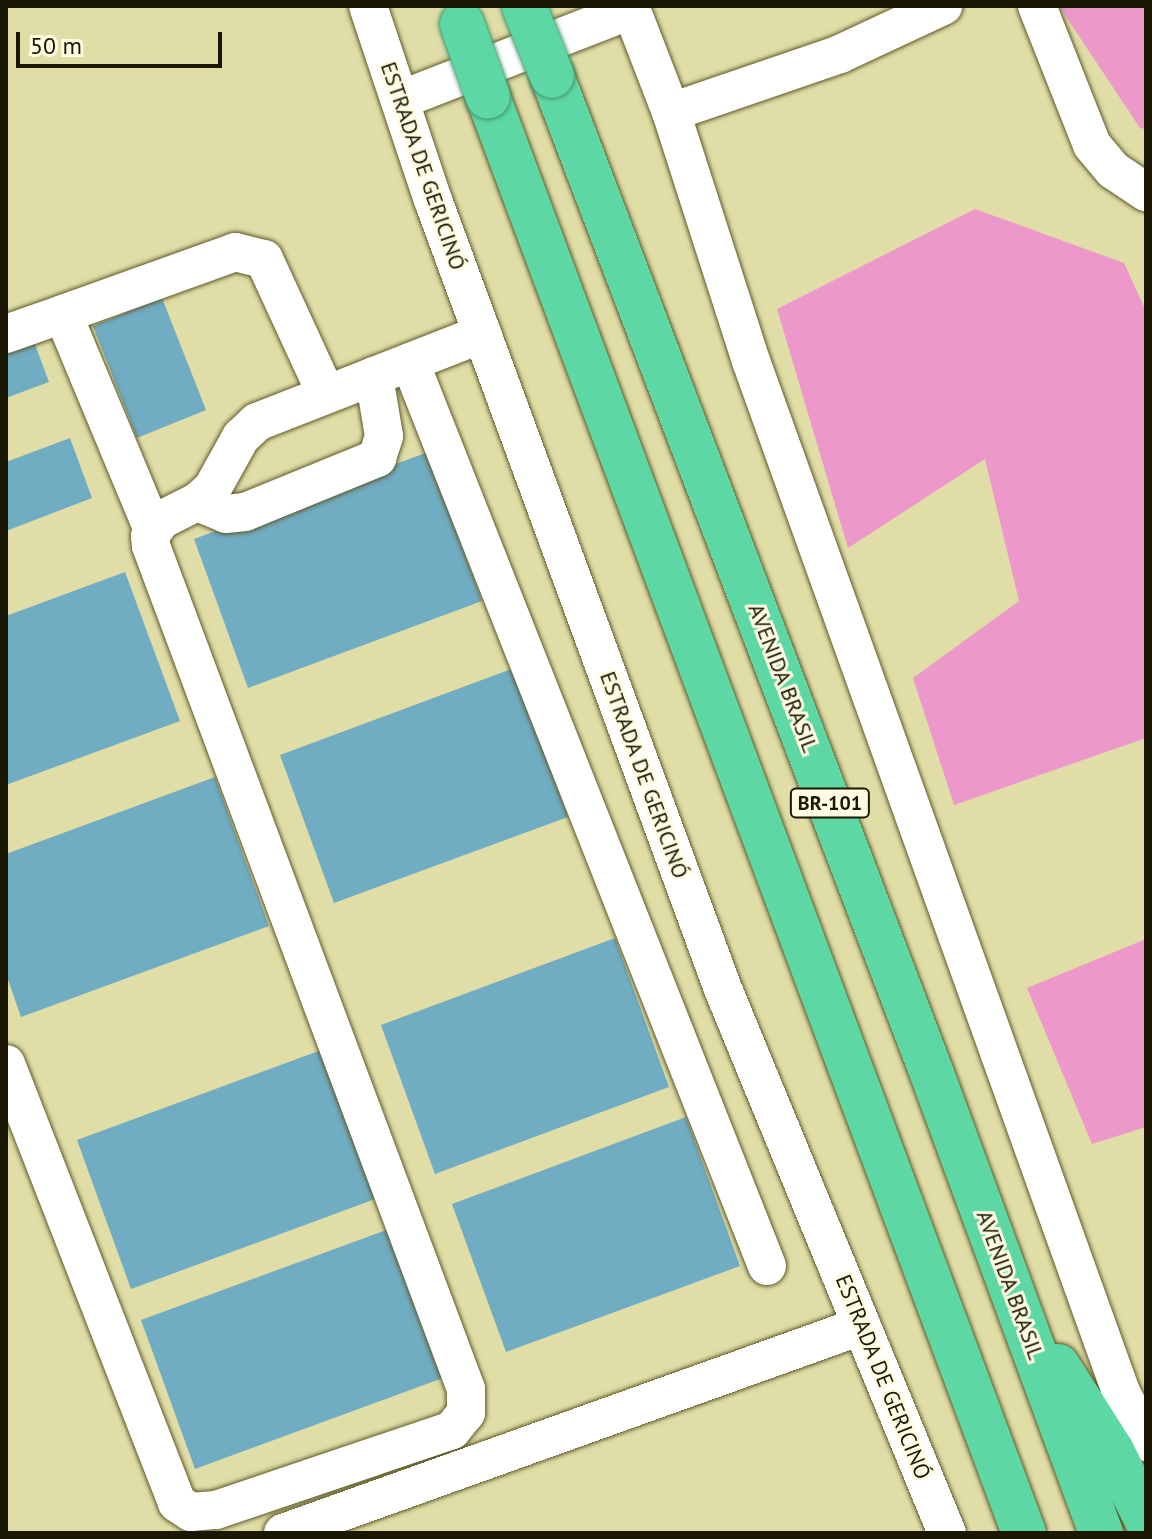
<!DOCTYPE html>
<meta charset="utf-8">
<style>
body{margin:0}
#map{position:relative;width:1152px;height:1539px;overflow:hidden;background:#e1dda7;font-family:"PT Sans",sans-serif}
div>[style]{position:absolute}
.green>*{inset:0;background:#ec98cb}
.building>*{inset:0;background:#70acc2}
.roads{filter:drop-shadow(0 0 2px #5e5927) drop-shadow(0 0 2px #5e5927)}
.minor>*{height:38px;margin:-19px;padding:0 19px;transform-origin:19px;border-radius:19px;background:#fff}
.highway>*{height:44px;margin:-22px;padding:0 22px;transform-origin:22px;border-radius:22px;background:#5dd8a5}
.bridges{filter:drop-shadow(0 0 2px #46946d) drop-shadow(0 0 2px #46946d)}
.highway-bridge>*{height:44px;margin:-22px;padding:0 22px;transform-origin:22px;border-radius:22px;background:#5dd8a5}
span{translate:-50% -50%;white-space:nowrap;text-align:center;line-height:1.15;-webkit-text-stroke:6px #fffce2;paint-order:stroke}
.shield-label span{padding:2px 6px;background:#fffce2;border:2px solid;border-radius:6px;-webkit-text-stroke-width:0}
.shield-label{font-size:20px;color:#1a1704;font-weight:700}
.street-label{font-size:22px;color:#1a1704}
.frame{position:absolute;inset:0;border:8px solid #1a1704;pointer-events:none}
.scale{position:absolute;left:16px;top:32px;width:206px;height:36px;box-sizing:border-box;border:4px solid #1a1704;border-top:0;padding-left:10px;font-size:24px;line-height:28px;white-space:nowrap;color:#1a1704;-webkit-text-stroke:6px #fffce2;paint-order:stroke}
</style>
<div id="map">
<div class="green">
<i style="clip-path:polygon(1059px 6px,1146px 6px,1146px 129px,1140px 128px)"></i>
<i style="clip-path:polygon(975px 209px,1124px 263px,1146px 311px,1146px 738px,954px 805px,913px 678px,1019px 601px,985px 459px,848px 548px,777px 309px)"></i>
<i style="clip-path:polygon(1146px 939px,1146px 1127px,1092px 1144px,1027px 988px)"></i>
</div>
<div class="building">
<i style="clip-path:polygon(162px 298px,206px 410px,137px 438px,93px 326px)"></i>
<i style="clip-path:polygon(33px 339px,49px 382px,6px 398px,6px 350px)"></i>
<i style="clip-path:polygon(70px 438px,92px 498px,6px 531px,6px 462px)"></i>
<i style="clip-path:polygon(428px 452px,482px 601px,248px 688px,194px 539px)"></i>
<i style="clip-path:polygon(125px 572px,180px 721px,6px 785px,6px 616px)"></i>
<i style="clip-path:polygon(514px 668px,568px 817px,334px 903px,280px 755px)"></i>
<i style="clip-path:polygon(215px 777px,269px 926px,21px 1017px,6px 974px,6px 854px)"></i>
<i style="clip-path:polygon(615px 938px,669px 1087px,435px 1174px,381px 1025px)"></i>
<i style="clip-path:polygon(324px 1049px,378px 1198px,131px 1289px,77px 1140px)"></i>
<i style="clip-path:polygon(686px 1117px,740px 1266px,506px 1352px,452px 1204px)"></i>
<i style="clip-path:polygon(389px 1229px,443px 1378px,195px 1469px,141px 1320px)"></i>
</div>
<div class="roads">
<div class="minor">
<i style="left:368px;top:6px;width:205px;rotate:71.5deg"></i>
<i style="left:433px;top:200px;width:841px;rotate:69.82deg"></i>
<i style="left:723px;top:989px;width:588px;rotate:67.62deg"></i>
<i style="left:630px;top:6px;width:114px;rotate:68.9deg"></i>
<i style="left:671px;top:112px;width:262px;rotate:72.2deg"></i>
<i style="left:751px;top:361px;width:1095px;rotate:70.26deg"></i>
<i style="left:1121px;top:1392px;width:56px;rotate:63.4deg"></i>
<i style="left:1037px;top:6px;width:149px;rotate:68.4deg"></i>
<i style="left:1092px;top:145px;width:33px;rotate:50deg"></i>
<i style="left:1113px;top:170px;width:40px;rotate:34deg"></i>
<i style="left:400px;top:100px;width:248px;rotate:-21.3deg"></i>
<i style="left:671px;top:112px;width:179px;rotate:-18.9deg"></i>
<i style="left:840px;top:54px;width:114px;rotate:-25deg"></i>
<i style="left:63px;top:314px;width:183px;rotate:-19.8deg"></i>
<i style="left:235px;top:252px;width:30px;rotate:14deg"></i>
<i style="left:264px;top:259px;width:149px;rotate:65.3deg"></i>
<i style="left:6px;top:334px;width:60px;rotate:-19.3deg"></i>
<i style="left:63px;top:314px;width:234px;rotate:67.4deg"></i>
<i style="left:410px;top:362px;width:972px;rotate:68.45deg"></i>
<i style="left:197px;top:502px;width:31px;rotate:22deg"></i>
<i style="left:226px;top:514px;width:19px;rotate:-6deg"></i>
<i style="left:245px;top:512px;width:143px;rotate:-22.2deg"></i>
<i style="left:377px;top:458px;width:23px;rotate:-72deg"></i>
<i style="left:384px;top:436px;width:61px;rotate:-99.5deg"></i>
<i style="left:6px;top:1064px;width:471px;rotate:68.7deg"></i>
<i style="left:177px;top:1503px;width:17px;rotate:33deg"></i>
<i style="left:191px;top:1512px;width:25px;rotate:-5deg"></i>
<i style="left:216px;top:1510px;width:249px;rotate:-18.7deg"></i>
<i style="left:452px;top:1430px;width:22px;rotate:-51deg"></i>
<i style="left:466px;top:1413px;width:24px;rotate:-90deg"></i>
<i style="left:466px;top:1389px;width:900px;rotate:-110.49deg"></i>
<i style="left:151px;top:546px;width:10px;rotate:-96deg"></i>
<i style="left:150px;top:536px;width:19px;rotate:-55deg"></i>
<i style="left:161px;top:520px;width:40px;rotate:-26.6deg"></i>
<i style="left:197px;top:502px;width:20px;rotate:-41deg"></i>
<i style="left:212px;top:489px;width:60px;rotate:-60.9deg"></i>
<i style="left:241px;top:437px;width:22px;rotate:-43deg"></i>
<i style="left:257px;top:422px;width:242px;rotate:-21.4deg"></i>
<i style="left:283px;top:1533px;width:614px;rotate:-19.7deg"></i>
</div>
<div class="highway">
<i style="left:552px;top:76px;width:1065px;rotate:69.15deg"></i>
<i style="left:931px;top:1071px;width:492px;rotate:69.8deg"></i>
<i style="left:488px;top:97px;width:1533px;rotate:69.53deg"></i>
<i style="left:1058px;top:1366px;width:101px;rotate:57.6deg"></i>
<i style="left:1112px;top:1451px;width:76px;rotate:63.4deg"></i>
</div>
</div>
<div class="bridges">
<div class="highway-bridge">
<i style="left:524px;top:6px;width:75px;rotate:68.2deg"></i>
<i style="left:462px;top:24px;width:77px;rotate:70.4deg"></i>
</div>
</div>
<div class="shield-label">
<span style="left:830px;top:803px">BR-101</span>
</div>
<div class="street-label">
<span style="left:423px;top:166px;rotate:71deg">ESTRADA DE GERICINÓ</span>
<span style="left:783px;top:678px;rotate:69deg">AVENIDA BRASIL</span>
<span style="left:644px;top:775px;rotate:70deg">ESTRADA DE GERICINÓ</span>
<span style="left:1010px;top:1285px;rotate:70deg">AVENIDA BRASIL</span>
<span style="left:883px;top:1377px;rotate:68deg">ESTRADA DE GERICINÓ</span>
</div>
<div class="frame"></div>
<div class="scale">50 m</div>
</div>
